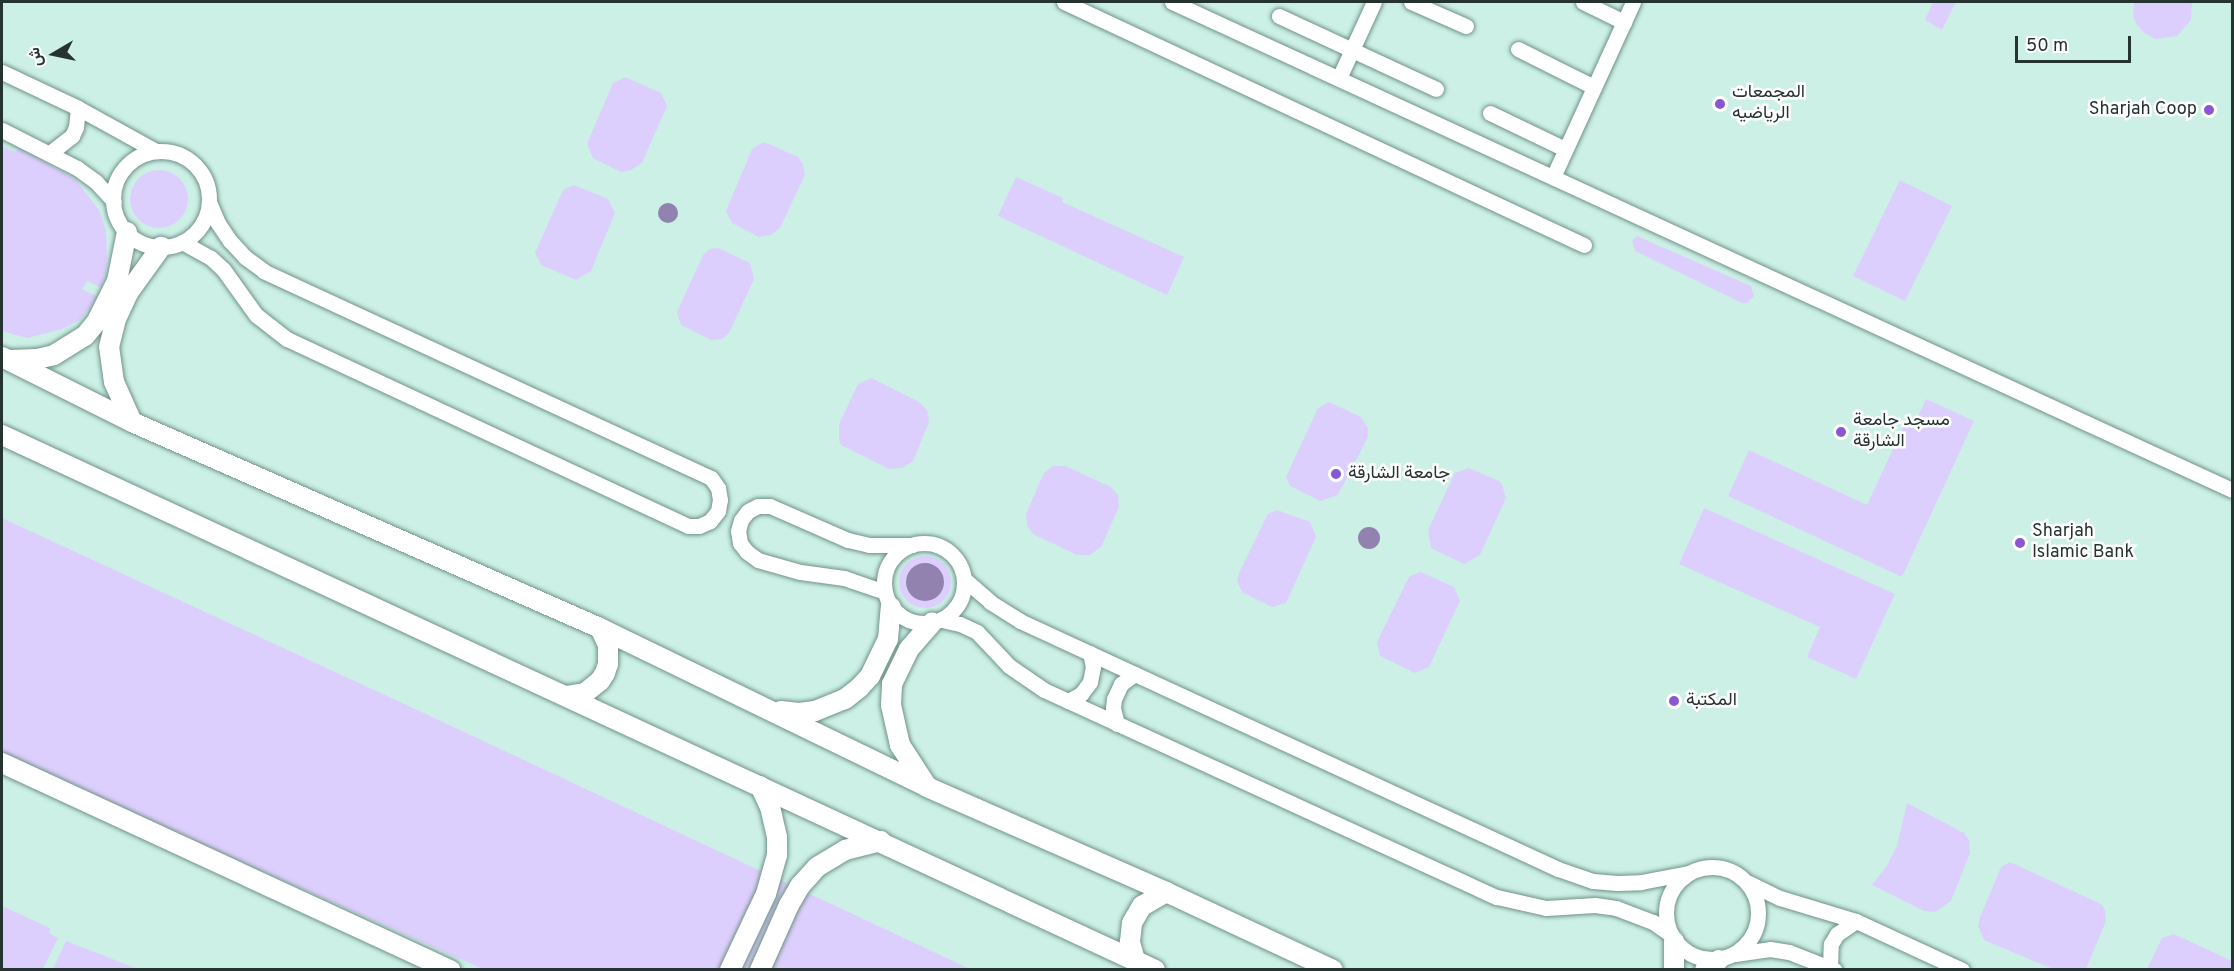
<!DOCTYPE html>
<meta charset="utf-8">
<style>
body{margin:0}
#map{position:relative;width:2234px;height:971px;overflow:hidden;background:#ccf0e6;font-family:Overpass,Vazirmatn,sans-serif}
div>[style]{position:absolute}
.green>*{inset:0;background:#ddcffd}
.round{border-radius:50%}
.water>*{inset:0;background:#9182af}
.roads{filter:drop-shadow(0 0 2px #709289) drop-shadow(0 0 2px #709289)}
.minor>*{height:15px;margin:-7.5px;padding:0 7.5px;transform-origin:7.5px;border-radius:7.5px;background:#fff}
.minor>.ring{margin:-7.5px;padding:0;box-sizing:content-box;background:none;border:15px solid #fff;border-radius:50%}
.tertiary>*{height:20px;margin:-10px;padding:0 10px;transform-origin:10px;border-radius:10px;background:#fff}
.dots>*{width:16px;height:16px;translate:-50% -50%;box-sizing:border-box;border:3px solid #fff;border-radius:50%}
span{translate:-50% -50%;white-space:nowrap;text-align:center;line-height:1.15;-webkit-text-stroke:5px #fff;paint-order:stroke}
.poi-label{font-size:18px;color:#263431}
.left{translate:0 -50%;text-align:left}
.right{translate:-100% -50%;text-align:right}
.frame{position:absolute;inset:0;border:3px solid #263431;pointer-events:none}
.north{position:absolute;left:24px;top:24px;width:60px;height:60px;-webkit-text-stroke:4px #fff;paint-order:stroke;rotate:261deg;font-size:16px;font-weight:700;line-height:24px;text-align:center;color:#263431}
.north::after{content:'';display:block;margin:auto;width:21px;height:27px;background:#263431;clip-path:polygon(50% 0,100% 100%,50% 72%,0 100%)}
.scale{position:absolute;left:2015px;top:36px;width:116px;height:27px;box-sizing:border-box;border:3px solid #263431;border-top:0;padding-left:8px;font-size:18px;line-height:21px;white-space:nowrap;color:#263431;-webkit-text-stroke:4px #fff;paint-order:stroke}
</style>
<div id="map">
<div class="green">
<i style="clip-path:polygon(1933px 2px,1956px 2px,1942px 30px,1925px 20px)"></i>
<i style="clip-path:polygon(2134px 2px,2192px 2px,2191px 20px,2177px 36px,2156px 39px,2144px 33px,2137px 25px,2133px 16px)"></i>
<i style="clip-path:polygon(625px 77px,661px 93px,667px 106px,642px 163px,631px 170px,621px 172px,593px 158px,587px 144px,613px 83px)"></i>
<i style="clip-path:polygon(764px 142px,798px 157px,803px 164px,805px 175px,780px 228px,771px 235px,759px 237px,732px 223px,726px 211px,752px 149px)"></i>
<i style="clip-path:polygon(2px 146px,15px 152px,19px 148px,75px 179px,99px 210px,106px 230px,107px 263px,102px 288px,87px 281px,82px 289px,98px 297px,80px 320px,62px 329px,27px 338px,2px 331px)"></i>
<i class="round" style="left:130px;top:170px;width:58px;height:58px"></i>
<i style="clip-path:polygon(1016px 177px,1063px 198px,1062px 202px,1184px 257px,1167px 295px,998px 216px)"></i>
<i style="clip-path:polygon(1900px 180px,1952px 206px,1905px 301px,1853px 276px)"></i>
<i style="clip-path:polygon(574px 185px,608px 199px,615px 213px,591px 271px,576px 280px,541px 265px,535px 253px,563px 190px)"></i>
<i style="clip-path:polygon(1637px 236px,1751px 286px,1754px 296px,1747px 303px,1742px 303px,1635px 251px,1632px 241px)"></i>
<i style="clip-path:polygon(718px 248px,750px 263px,754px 279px,729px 333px,722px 339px,711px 340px,681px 325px,677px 312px,703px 255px,710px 249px)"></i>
<i style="clip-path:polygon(871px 378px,919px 402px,927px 410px,929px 422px,913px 461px,902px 468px,889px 469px,841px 445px,839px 440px,839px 424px,858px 384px)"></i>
<i style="clip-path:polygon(1926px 399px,1974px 421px,1902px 577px,1728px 496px,1749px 450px,1867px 505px,1907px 419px,1915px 423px)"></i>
<i style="clip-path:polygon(1329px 402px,1361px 417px,1368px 428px,1368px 437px,1338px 495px,1320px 501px,1290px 486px,1286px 477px,1318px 408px)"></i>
<i style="clip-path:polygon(1053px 466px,1065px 466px,1111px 487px,1118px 495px,1119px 507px,1101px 547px,1090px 555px,1077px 555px,1033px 534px,1027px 525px,1026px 514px,1044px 473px)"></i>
<i style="clip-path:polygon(1469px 468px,1501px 482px,1506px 498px,1480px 555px,1464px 564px,1431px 548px,1428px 530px,1455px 473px)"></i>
<i style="clip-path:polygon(1704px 508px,1895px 594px,1856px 679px,1807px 657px,1820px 627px,1679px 564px)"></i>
<i style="clip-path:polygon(1277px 510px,1310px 522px,1316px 537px,1286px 603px,1272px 607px,1242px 592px,1237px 581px,1239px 573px,1268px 514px)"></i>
<i style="clip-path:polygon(2px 518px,415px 709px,970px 969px,483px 969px,2px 756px)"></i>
<i class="round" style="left:899px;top:556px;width:52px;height:52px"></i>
<i style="clip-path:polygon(1421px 572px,1454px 587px,1460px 601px,1429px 667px,1415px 673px,1380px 656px,1377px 642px,1407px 581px,1410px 576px)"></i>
<i style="clip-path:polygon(1907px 803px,1964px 833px,1969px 840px,1970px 853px,1951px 901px,1935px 912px,1924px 911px,1872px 885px,1886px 867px,1897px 846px)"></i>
<i style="clip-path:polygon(2010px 862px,2101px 904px,2105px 910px,2106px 921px,2086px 969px,2053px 969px,1984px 940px,1978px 926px,1980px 917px,2001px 867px)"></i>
<i style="clip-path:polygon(2px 906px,50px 928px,49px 933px,58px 938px,43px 969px,2px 969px)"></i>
<i style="clip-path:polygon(2174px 934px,2232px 961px,2232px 969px,2147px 969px,2162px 938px)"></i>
<i style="clip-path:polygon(66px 941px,138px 969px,53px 969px)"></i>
</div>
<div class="water">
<i class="round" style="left:658px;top:203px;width:20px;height:20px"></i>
<i class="round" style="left:1358px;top:527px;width:22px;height:22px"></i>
<i class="round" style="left:906px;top:563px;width:38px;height:38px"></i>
</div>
<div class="roads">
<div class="minor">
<i style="left:1064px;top:2px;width:574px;rotate:25.05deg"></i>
<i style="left:1172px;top:2px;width:1167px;rotate:24.72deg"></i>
<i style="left:1411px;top:2px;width:60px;rotate:23.6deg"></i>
<i style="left:1583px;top:2px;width:46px;rotate:26deg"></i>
<i style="left:1279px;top:16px;width:173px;rotate:24.9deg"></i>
<i style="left:1518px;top:49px;width:85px;rotate:26.6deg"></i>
<i style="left:2px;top:72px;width:84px;rotate:25.3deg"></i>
<i style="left:78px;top:108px;width:89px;rotate:28.9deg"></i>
<i style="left:1339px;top:78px;width:84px;rotate:-65.3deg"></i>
<i style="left:1490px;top:113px;width:83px;rotate:25.6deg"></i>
<i style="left:2px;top:130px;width:84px;rotate:26.9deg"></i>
<i style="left:77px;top:168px;width:24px;rotate:36deg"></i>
<i style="left:96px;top:182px;width:26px;rotate:47deg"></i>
<i class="ring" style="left:113px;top:151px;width:81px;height:81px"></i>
<i style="left:50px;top:153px;width:28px;rotate:-38deg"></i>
<i style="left:72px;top:136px;width:10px;rotate:-66deg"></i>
<i style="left:76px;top:127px;width:19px;rotate:-84deg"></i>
<i style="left:1553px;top:177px;width:192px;rotate:-65.4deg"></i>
<i style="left:182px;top:242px;width:33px;rotate:29deg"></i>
<i style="left:211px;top:258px;width:16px;rotate:43deg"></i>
<i style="left:223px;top:269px;width:57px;rotate:54.3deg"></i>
<i style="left:256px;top:315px;width:39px;rotate:38deg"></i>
<i style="left:287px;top:339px;width:442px;rotate:25deg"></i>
<i style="left:688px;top:526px;width:11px"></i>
<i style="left:699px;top:526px;width:12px;rotate:-24deg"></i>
<i style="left:710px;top:521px;width:13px;rotate:-51deg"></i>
<i style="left:718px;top:511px;width:11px;rotate:-80deg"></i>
<i style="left:720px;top:500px;width:12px;rotate:-99deg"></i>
<i style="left:718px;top:488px;width:12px;rotate:-125deg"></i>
<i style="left:711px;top:478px;width:493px;rotate:-155.2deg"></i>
<i style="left:264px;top:271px;width:24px;rotate:-144deg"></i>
<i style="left:245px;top:257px;width:22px;rotate:-133deg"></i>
<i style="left:230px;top:241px;width:22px;rotate:-124deg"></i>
<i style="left:218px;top:223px;width:23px;rotate:-113deg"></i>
<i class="ring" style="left:884px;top:543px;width:65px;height:65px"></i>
<i style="left:964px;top:579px;width:35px;rotate:41deg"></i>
<i style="left:990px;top:602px;width:36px;rotate:32deg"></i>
<i style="left:1020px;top:621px;width:592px;rotate:24.75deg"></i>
<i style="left:1558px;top:869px;width:37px;rotate:19deg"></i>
<i style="left:1593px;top:881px;width:24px;rotate:5deg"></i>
<i style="left:1617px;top:883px;width:24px;rotate:-2deg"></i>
<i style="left:1641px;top:882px;width:48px;rotate:-10.8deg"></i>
<i style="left:885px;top:592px;width:43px;rotate:-161.1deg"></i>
<i style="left:844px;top:578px;width:44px;rotate:-172.2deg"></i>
<i style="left:800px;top:572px;width:44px;rotate:-164.1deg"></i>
<i style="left:758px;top:560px;width:14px;rotate:-144deg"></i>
<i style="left:747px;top:552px;width:11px;rotate:-128deg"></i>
<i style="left:740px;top:543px;width:12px;rotate:-99deg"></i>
<i style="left:738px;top:531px;width:11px;rotate:-75deg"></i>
<i style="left:741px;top:520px;width:11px;rotate:-52deg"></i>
<i style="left:748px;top:511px;width:11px;rotate:-27deg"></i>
<i style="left:758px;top:506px;width:12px"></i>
<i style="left:770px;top:506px;width:85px;rotate:23.6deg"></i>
<i style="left:848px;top:540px;width:22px;rotate:13deg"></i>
<i style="left:869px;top:545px;width:43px"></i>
<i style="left:942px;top:620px;width:18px;rotate:13deg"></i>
<i style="left:960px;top:624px;width:19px;rotate:25deg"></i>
<i style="left:977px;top:632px;width:47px;rotate:46.7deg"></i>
<i style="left:1009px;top:666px;width:42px;rotate:34.4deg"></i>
<i style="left:1044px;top:690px;width:498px;rotate:24.6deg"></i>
<i style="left:1497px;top:897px;width:50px;rotate:12.7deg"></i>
<i style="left:1546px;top:908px;width:49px;rotate:-3.5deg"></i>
<i style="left:1595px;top:905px;width:21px;rotate:8deg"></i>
<i style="left:1616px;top:908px;width:40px;rotate:21deg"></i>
<i style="left:1653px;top:922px;width:21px;rotate:35deg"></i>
<i style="left:1068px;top:701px;width:15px;rotate:-28deg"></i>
<i style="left:1081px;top:694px;width:15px;rotate:-53deg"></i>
<i style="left:1090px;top:682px;width:15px;rotate:-79deg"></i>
<i style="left:1093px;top:667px;width:14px;rotate:-102deg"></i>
<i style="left:1117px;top:724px;width:16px;rotate:-104deg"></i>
<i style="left:1113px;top:708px;width:9px;rotate:-84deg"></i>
<i style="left:1114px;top:699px;width:17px;rotate:-65deg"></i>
<i style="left:1121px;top:684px;width:17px;rotate:-36deg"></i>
<i class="ring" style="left:1666px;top:867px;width:77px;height:77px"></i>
<i style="left:1749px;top:883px;width:34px;rotate:26deg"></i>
<i style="left:1780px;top:898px;width:79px;rotate:16.8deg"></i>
<i style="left:1856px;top:921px;width:117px;rotate:24.8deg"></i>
<i style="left:1735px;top:954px;width:35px;rotate:-8deg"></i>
<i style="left:1770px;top:949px;width:19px;rotate:9deg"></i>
<i style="left:1789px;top:952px;width:49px;rotate:21.4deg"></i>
<i style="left:1830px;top:967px;width:23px;rotate:-88deg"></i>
<i style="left:1831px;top:944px;width:12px;rotate:-59deg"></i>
<i style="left:1837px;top:934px;width:23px;rotate:-34deg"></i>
</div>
<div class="tertiary">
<i style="left:2px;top:357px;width:145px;rotate:26.6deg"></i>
<i style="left:132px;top:422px;width:511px;rotate:23.76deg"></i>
<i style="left:600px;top:628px;width:364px;rotate:25.9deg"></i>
<i style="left:927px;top:787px;width:261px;rotate:23.7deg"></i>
<i style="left:1166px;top:892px;width:184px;rotate:25deg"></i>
<i style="left:10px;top:360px;width:27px;rotate:-2deg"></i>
<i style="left:37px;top:359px;width:17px;rotate:-13deg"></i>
<i style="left:54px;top:355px;width:36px;rotate:-32deg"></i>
<i style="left:85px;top:336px;width:19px;rotate:-51deg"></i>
<i style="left:97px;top:321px;width:45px;rotate:-63.4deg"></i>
<i style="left:117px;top:281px;width:50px;rotate:-78.5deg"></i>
<i style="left:132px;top:422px;width:44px;rotate:-114.2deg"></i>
<i style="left:114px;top:382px;width:35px;rotate:-98deg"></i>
<i style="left:109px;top:347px;width:29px;rotate:-76deg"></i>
<i style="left:116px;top:319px;width:29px;rotate:-65deg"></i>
<i style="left:128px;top:293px;width:57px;rotate:-54.3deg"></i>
<i style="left:2px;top:435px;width:1271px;rotate:24.89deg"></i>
<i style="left:567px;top:696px;width:18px;rotate:-9deg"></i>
<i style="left:585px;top:693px;width:19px;rotate:-39deg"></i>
<i style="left:600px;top:681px;width:9px;rotate:-58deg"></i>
<i style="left:605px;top:673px;width:9px;rotate:-72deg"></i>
<i style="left:608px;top:664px;width:19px;rotate:-90deg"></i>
<i style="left:608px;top:645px;width:19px;rotate:-115deg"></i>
<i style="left:781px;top:711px;width:18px;rotate:6deg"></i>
<i style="left:799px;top:713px;width:16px;rotate:-7deg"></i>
<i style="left:815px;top:711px;width:32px;rotate:-22deg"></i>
<i style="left:845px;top:699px;width:18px;rotate:-38deg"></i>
<i style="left:859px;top:688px;width:16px;rotate:-47deg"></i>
<i style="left:870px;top:676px;width:41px;rotate:-64.1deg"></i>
<i style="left:888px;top:639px;width:32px;rotate:-85deg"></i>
<i style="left:2px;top:763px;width:494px;rotate:24.8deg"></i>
<i style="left:926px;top:785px;width:48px;rotate:-123deg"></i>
<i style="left:900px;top:745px;width:41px;rotate:-102.7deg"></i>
<i style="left:891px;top:705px;width:21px;rotate:-87deg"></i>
<i style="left:892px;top:684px;width:39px;rotate:-64deg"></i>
<i style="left:909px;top:649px;width:35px;rotate:-49deg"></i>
<i style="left:1674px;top:941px;width:29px;rotate:90deg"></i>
<i style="left:1135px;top:960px;width:19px;rotate:-106deg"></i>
<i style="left:1130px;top:942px;width:19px;rotate:-84deg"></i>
<i style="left:1132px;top:923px;width:20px;rotate:-60deg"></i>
<i style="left:1142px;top:906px;width:28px;rotate:-30deg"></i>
<i style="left:730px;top:970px;width:84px;rotate:-64.7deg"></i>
<i style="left:766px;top:894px;width:41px;rotate:-74.2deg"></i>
<i style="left:777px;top:855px;width:18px;rotate:-90deg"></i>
<i style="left:777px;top:837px;width:31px;rotate:-103deg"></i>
<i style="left:770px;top:807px;width:23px;rotate:-115deg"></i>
<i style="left:760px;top:970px;width:71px;rotate:-66deg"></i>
<i style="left:789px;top:905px;width:22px;rotate:-60deg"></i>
<i style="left:800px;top:886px;width:25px;rotate:-48deg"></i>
<i style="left:817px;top:867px;width:33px;rotate:-31deg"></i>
<i style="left:845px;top:850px;width:37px;rotate:-14deg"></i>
<i style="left:1705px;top:970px;width:17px;rotate:-36deg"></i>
</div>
</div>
<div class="dots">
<i style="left:1720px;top:104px;background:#8958d0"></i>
<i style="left:2209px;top:110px;background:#8958d0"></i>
<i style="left:1841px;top:432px;background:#8958d0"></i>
<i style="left:1336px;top:474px;background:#8958d0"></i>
<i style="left:2020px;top:543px;background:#8958d0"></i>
<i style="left:1674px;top:701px;background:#8958d0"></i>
</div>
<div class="poi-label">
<span class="left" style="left:1732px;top:104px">المجمعات<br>الرياضيه</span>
<span class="right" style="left:2197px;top:110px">Sharjah Coop</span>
<span class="left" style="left:1853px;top:432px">مسجد جامعة<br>الشارقة</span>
<span class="left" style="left:1348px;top:474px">جامعة الشارقة</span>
<span class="left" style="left:2032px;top:543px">Sharjah<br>Islamic Bank</span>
<span class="left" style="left:1686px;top:701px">المكتبة</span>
</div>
<div class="frame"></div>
<div class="north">ش</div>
<div class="scale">50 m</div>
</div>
